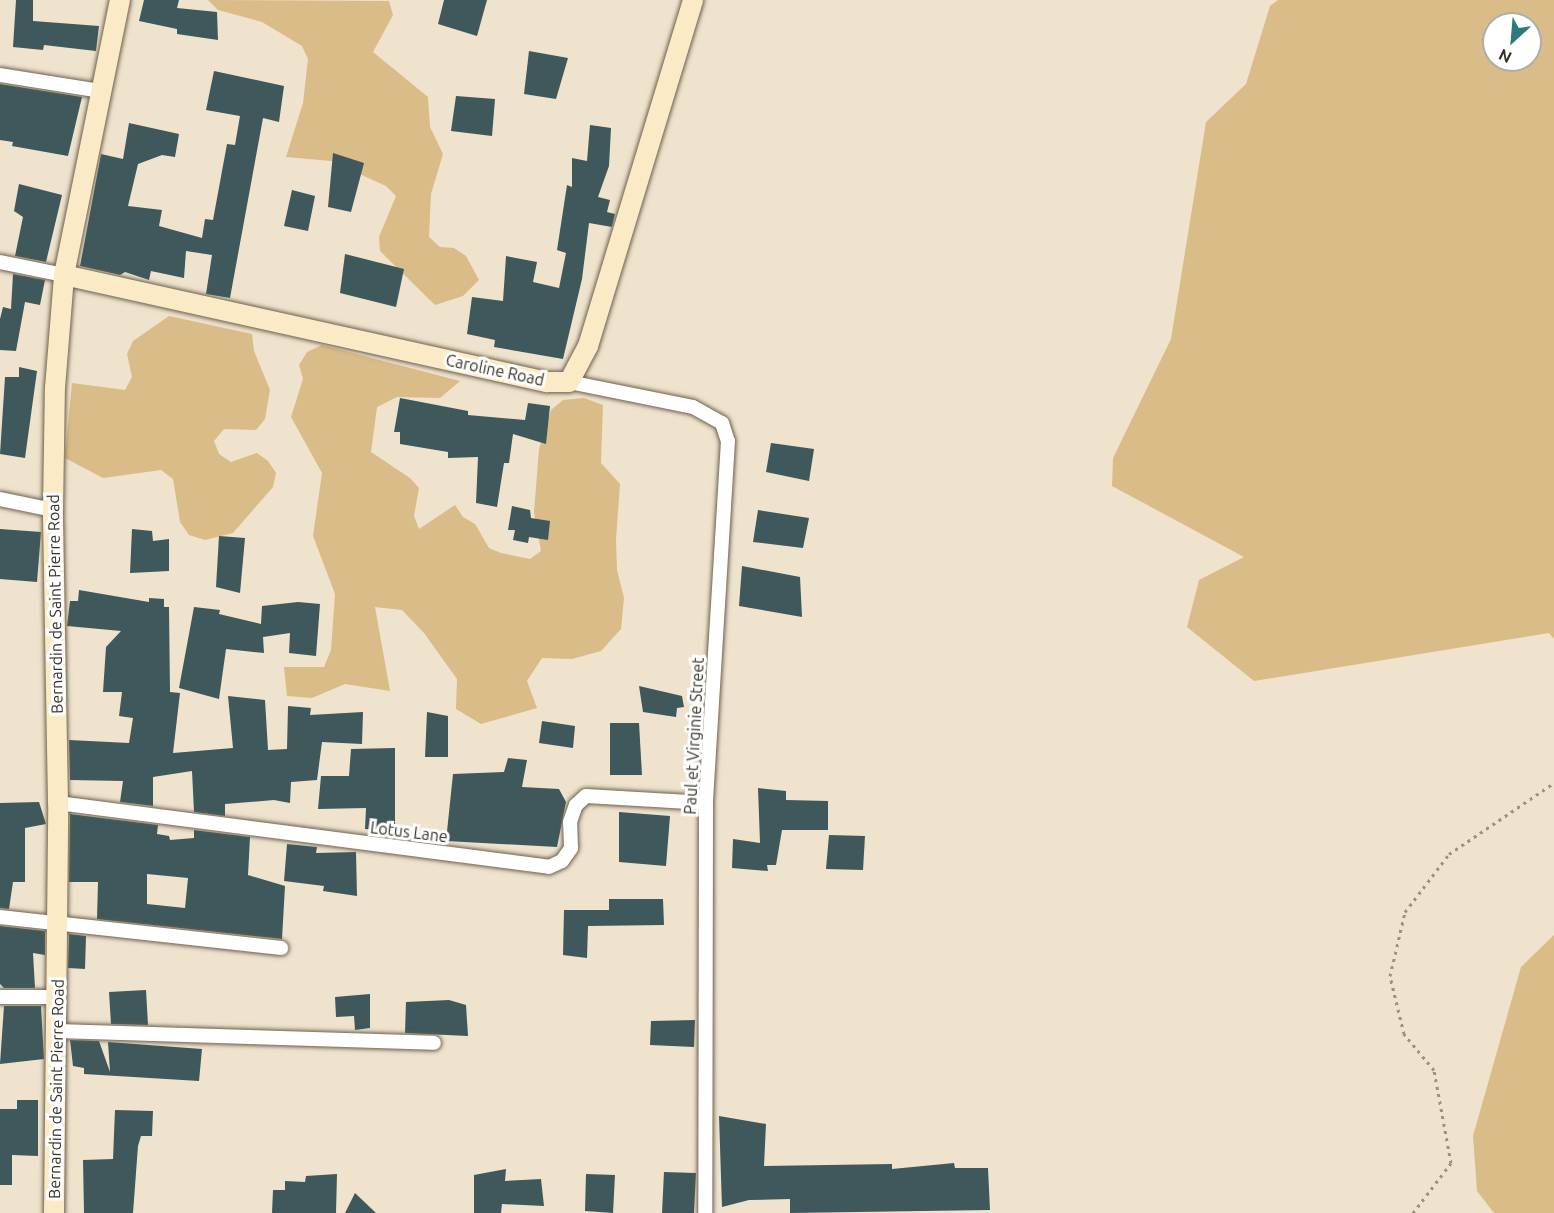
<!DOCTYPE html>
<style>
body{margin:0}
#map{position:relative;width:1554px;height:1213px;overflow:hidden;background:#efe3cd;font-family:Ubuntu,sans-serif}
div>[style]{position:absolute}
.green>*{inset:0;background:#d9bc87}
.building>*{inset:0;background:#3e585b}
.path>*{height:3px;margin-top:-1.5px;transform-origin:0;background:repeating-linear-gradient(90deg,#9b9283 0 3px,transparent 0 7.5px)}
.roads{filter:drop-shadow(0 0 2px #6c614e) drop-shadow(0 0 2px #6c614e)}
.minor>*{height:14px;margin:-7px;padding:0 7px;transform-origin:7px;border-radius:7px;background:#fff}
.secondary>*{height:20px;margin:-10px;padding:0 10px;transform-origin:10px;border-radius:10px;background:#fbeac6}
span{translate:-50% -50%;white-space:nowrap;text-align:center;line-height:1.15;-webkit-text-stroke:6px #fff;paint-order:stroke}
.street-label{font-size:16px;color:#37322a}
.north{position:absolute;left:1482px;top:12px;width:60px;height:60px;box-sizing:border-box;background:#fff;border:2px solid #afadaa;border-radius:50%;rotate:206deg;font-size:16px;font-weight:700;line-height:24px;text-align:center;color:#37322a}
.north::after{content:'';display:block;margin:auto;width:21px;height:27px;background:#2f787f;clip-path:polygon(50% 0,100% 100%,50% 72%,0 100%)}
</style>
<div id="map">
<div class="green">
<i style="clip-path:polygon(208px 0,389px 1px,393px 15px,373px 52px,428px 97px,430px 127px,443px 154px,431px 194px,429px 237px,440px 247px,454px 248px,466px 256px,479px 280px,463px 296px,435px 305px,380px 251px,379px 237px,396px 196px,386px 186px,331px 161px,286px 157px,303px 103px,308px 59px,302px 46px,262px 22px,218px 10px)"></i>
<i style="clip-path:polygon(evenodd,1278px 0,1554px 0,1554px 639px,1549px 633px,1254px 681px,1187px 627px,1199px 580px,1244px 557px,1112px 486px,1113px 458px,1171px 339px,1206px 122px,1246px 84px,1270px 6px,1278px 0,1494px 24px,1530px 24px,1530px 60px,1494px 60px,1494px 24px)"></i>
<i style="clip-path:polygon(169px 316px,252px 334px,254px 351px,270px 390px,265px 419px,256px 430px,224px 429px,214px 441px,219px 454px,231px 462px,257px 453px,268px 461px,276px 473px,273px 487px,233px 533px,205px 540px,189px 535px,180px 522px,173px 479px,161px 470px,103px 478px,65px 458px,72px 383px,125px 390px,132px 377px,127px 354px,133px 341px)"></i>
<i style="clip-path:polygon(322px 345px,460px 381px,440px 398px,397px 397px,377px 407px,371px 452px,410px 478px,419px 488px,414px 516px,419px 529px,455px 505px,463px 517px,475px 524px,489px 548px,501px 553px,530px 559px,541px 551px,534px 512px,539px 449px,551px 410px,563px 400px,584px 398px,603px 405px,601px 463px,620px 484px,616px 540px,617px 570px,624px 598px,621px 629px,601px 651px,572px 659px,542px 658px,527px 681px,537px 708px,481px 724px,456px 709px,457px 679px,424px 633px,402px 610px,375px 607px,390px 691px,345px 684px,312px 698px,287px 696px,284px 667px,324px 667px,331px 650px,335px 594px,313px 536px,322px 473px,291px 417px,303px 379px,299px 365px,307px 352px)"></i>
<i style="clip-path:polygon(1554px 935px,1554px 1213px,1494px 1213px,1477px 1191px,1473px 1136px,1521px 967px)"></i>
</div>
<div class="building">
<i style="clip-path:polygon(16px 0,33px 0,33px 21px,99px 26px,96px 51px,44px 45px,43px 50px,13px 47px)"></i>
<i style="clip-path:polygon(144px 0,179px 0,177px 8px,217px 12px,218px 40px,177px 34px,177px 29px,139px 21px)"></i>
<i style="clip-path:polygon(444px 0,487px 0,477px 36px,438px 24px)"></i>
<i style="clip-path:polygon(529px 51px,568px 58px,556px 99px,524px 94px)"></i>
<i style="clip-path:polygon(214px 71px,284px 86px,279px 122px,263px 118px,230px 298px,206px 294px,212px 255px,186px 251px,184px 278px,151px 271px,149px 280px,125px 272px,120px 275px,80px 266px,101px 154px,123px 159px,129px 123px,179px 134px,175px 157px,162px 155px,138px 164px,128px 206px,162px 210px,159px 226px,202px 238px,205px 219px,213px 220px,227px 144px,235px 145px,240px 116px,206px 110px)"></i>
<i style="clip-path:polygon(0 84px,82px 97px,68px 156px,12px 146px,13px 142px,0 140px)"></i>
<i style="clip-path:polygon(456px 96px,495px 99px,492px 136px,451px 131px)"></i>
<i style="clip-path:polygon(590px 125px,611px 128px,609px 166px,598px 197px,610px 200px,607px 212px,615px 214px,612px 227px,589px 223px,582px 279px,563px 359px,494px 347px,495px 340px,467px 334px,472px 297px,503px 301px,506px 256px,537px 262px,533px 282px,559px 288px,566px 253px,557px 250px,567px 185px,572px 187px,572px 158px,587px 161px)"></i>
<i style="clip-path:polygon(333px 153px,364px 163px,351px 212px,328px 207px)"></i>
<i style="clip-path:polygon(19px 184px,62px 195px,46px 262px,15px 256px,23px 217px,14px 211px)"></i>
<i style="clip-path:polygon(292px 190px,315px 196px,308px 231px,284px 226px)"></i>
<i style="clip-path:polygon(345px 254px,404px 269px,396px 307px,340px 293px)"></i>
<i style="clip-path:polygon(13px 274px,45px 280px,40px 305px,25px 302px,16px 351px,0 350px,0 319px,3px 307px,11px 309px)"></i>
<i style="clip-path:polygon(19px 367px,37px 371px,25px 458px,0 454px,5px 377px,19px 377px)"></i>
<i style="clip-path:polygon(400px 398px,468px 411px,468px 415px,525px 420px,528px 403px,550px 406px,546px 444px,513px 434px,509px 463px,504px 463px,497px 507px,476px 503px,478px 457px,448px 458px,448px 452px,400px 444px,400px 432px,394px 432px)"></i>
<i style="clip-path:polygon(771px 443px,814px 449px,809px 481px,766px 472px)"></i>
<i style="clip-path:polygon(512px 506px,530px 510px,531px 518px,550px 521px,548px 540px,529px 537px,528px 543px,513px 540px,515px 530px,508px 530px)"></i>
<i style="clip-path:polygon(758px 510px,809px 518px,803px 548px,753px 542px)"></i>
<i style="clip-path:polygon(0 529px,41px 532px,37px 582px,0 579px)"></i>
<i style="clip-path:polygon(132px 529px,152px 531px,153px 541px,169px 539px,169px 571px,130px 573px)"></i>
<i style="clip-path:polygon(219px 536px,245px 538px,240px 593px,216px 587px)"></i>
<i style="clip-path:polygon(742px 566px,800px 577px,802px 617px,739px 606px)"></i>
<i style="clip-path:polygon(79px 590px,149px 602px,149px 598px,164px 599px,164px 607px,169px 607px,170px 692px,180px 693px,173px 753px,233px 748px,228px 696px,265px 700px,268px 750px,287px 749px,288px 706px,311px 708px,310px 715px,363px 712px,362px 744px,322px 742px,317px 780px,291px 782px,290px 803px,274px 800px,225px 804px,225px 816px,194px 812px,192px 771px,153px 777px,153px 806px,120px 802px,123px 781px,70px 780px,69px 740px,129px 743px,133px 718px,119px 716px,122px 692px,103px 692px,106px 647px,121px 631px,67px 626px,70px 601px,78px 601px)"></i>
<i style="clip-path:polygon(298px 602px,320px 604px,316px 656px,289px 653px,290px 633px,263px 637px,264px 653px,226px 649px,219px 699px,179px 688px,194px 607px,220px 610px,219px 614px,261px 624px,262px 606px)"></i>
<i style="clip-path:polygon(639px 686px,682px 696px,684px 707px,677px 708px,676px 717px,643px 712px)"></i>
<i style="clip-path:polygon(427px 712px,448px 716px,448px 757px,425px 757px)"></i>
<i style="clip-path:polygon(542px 721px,575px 726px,573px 748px,539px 743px)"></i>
<i style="clip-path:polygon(610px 723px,639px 723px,642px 775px,610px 775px)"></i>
<i style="clip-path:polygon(395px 748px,395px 824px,387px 831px,365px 829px,366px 808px,318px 809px,321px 776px,349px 776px,351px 749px)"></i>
<i style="clip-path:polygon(508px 758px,527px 760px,522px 787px,559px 789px,566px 802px,557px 847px,446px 841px,453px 774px,504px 772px)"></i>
<i style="clip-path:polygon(758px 788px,786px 791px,786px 800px,828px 801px,828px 830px,782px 830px,776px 865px,767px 865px,768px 871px,732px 868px,733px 839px,760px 843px)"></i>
<i style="clip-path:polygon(39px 802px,46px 824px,25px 828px,25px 882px,13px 882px,9px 909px,0 908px,0 803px)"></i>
<i style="clip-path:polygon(619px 812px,670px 816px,666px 866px,619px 862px)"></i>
<i style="clip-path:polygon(evenodd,70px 814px,158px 825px,157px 834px,169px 836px,170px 840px,194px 838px,194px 830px,250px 837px,248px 875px,285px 886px,282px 939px,97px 919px,98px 882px,69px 882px,70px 814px,147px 874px,188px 878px,185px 908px,147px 904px,147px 874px)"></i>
<i style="clip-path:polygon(829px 835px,865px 836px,863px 870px,826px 869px)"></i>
<i style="clip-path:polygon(287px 844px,317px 847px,316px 853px,356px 852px,357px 896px,323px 891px,324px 886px,284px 881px)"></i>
<i style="clip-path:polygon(609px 899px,663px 899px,664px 925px,588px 926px,587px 958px,563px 955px,564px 910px,609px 910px)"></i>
<i style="clip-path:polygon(0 926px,45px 931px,45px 955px,33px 953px,35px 988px,4px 988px,0 984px)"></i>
<i style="clip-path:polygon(69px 934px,86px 936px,85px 969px,68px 968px)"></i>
<i style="clip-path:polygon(146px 990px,148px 1025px,111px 1024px,109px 992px)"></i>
<i style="clip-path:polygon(370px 994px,370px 1028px,355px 1030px,354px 1016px,336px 1017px,335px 997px)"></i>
<i style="clip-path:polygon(449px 1000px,466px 1005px,468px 1036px,405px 1033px,406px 1002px)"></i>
<i style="clip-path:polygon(4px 1006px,41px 1006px,44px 1059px,0 1064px)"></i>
<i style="clip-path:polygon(695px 1020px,694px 1047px,650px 1045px,651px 1021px)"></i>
<i style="clip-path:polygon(70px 1040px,99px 1041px,110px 1072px,108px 1042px,202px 1049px,199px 1081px,84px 1074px,84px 1068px,73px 1066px)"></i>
<i style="clip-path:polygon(17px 1100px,38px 1100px,38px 1156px,12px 1155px,12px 1185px,0 1185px,0 1109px,17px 1109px)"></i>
<i style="clip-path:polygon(115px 1110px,153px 1111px,152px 1136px,141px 1136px,138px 1146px,133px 1213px,84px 1213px,83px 1160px,113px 1159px)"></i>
<i style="clip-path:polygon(719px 1116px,766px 1124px,764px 1166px,892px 1164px,892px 1169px,954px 1163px,955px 1168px,988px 1168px,990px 1210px,790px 1213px,790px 1199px,749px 1200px,722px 1207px)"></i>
<i style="clip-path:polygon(506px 1169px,505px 1181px,541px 1179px,544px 1206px,502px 1204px,501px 1213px,474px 1213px,474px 1175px)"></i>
<i style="clip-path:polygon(664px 1172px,696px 1173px,694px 1213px,662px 1213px)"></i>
<i style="clip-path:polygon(337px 1174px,336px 1213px,272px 1213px,273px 1190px,285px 1190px,285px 1181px,305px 1182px,306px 1176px)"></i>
<i style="clip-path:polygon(586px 1174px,615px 1175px,613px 1213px,585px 1211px)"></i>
<i style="clip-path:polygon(355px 1193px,376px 1213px,345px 1213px)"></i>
</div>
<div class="path">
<i style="left:1413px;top:1213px;width:63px;rotate:-52.8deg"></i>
<i style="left:1451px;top:1163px;width:95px;rotate:-100.4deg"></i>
<i style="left:1434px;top:1070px;width:47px;rotate:-129.8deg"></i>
<i style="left:1404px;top:1034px;width:60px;rotate:-103.6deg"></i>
<i style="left:1390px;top:976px;width:66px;rotate:-76.8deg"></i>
<i style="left:1405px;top:912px;width:73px;rotate:-52.8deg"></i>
<i style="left:1449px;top:854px;width:127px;rotate:-34.1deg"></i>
</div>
<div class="roads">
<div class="minor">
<i style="left:0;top:75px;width:102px;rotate:9deg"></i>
<i style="left:0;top:262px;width:65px;rotate:11.5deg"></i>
<i style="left:569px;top:382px;width:126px;rotate:11.4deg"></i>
<i style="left:693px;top:407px;width:33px;rotate:29deg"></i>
<i style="left:722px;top:423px;width:19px;rotate:72deg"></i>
<i style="left:728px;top:441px;width:363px;rotate:93.5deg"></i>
<i style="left:706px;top:803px;width:410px;rotate:90.1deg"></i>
<i style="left:0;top:499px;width:54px;rotate:11.7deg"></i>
<i style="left:58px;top:803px;width:495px;rotate:7.4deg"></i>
<i style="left:549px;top:867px;width:14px;rotate:-25deg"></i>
<i style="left:562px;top:861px;width:16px;rotate:-55deg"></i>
<i style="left:571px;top:848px;width:26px;rotate:-92deg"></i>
<i style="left:570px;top:822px;width:18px;rotate:-71deg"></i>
<i style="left:576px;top:805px;width:13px;rotate:-42deg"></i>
<i style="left:586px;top:796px;width:120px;rotate:3.3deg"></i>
<i style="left:0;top:917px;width:283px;rotate:6.3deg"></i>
<i style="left:0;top:997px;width:56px"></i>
<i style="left:56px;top:1031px;width:378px;rotate:1.8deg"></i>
</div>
<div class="secondary">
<i style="left:64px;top:275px;width:495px;rotate:12.5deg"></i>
<i style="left:547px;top:382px;width:22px"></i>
<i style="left:569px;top:382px;width:41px;rotate:-62.2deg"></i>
<i style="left:588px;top:346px;width:362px;rotate:-73.1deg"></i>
<i style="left:54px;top:1213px;width:410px;rotate:-89.4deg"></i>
<i style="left:58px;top:803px;width:293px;rotate:-91deg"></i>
<i style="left:53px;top:510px;width:122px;rotate:-89.1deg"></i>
<i style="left:55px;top:388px;width:113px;rotate:-85.4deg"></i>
<i style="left:64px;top:275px;width:281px;rotate:-78.5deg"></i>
</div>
</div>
<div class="street-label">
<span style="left:495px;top:370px;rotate:12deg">Caroline Road</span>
<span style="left:55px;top:604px;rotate:-91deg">Bernardin de Saint Pierre Road</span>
<span style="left:694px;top:736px;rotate:-87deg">Paul et Virginie Street</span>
<span style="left:409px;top:832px;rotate:7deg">Lotus Lane</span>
<span style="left:56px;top:1089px;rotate:-89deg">Bernardin de Saint Pierre Road</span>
</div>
<div class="north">N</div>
</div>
